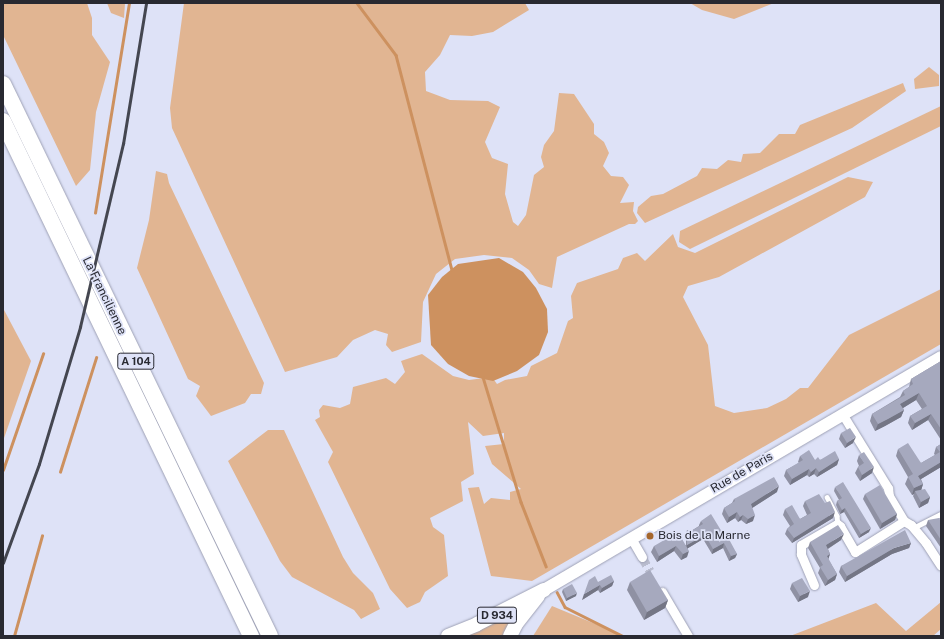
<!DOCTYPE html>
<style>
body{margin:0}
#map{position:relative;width:944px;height:639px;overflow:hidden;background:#dee2f7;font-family:"Public Sans",sans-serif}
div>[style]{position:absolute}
.green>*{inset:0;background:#e1b592}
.water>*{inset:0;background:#cd915f}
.stream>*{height:2.5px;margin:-1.25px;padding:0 1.25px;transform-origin:1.25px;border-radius:1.25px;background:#cd915f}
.street-tunnel>*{height:9px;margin-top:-4.5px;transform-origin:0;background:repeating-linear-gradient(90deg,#babdcf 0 9px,transparent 0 13.5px)}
.roads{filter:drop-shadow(0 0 1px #9ea1b5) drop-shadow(0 0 1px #9ea1b5)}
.lane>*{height:4.5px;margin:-2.25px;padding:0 2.25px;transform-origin:2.25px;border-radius:2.25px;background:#fff}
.street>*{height:9px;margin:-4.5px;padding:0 4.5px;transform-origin:4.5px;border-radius:4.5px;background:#fff}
.secondary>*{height:12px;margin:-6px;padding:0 6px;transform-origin:6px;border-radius:6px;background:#fff}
.primary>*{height:14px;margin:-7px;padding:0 7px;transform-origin:7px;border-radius:7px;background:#fff}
.highway>*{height:16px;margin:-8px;padding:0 8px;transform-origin:8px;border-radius:8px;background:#fff}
.rail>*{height:2.5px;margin:-1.25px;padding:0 1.25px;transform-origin:1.25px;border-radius:1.25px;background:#444650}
.wall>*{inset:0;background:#8f91a3}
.shaded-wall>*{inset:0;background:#747685}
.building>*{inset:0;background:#a6a9be}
.dots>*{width:11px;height:11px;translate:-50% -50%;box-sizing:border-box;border:2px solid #dee2f7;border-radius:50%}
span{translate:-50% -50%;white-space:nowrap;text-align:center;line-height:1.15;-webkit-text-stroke:3.5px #dee2f7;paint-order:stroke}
.shield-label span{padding:1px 3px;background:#dee2f7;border:1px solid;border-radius:3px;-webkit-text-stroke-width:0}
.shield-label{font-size:11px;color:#282931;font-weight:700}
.street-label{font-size:12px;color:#282931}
.poi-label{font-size:12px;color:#282931}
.left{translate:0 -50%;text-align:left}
.frame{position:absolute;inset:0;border:4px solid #282931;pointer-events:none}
</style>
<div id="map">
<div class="green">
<i style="clip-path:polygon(3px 3px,87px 3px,92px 18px,92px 35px,110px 62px,96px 112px,90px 170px,76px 186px,3px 35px)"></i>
<i style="clip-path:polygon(107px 3px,125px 3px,124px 18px,111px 13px)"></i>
<i style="clip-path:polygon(184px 3px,525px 3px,529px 10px,493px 32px,472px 36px,450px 35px,440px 55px,425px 72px,426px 91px,450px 100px,488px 101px,500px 107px,485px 142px,492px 158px,508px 164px,505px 194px,513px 222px,518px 226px,526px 215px,534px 175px,544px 167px,541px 157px,544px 145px,554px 131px,559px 93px,574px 94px,594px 124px,594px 134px,604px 142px,609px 153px,603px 166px,611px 176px,623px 177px,629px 185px,620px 203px,634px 202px,633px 211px,638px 221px,635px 224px,629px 224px,557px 257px,552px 288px,539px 284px,529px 270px,512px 258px,484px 255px,455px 259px,436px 274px,423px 302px,421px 342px,392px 352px,386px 345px,388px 334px,375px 330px,353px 340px,337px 357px,285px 372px,172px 128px,170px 108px)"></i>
<i style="clip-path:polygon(690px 3px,774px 3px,734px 19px,702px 10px)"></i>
<i style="clip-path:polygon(929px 67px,939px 75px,939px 86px,915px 89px,914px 79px)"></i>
<i style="clip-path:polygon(903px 83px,906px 91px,852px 128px,645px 223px,637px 213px,638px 207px,651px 196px,663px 194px,697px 176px,702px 168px,717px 169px,728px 160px,741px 162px,743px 154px,760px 153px,779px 134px,795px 134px,800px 125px)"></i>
<i style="clip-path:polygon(941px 106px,941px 126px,690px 249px,679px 242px,680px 231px)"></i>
<i style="clip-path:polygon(156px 171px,167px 174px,169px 183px,264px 383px,261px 394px,251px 394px,245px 403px,211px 416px,196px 396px,200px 386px,188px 379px,137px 268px,149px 220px)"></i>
<i style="clip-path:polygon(848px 177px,873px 182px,865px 197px,719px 277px,688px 286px,683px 297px,708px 345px,715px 406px,734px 413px,767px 408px,786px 399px,800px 388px,808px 388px,849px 335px,941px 289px,941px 344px,532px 581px,491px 576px,468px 488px,479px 487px,484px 504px,491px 498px,510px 500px,510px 492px,521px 489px,492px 464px,485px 446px,504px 444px,504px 433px,483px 436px,468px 422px,474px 474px,461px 482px,463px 501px,430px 518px,433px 527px,444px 535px,448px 576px,425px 592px,420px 602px,407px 608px,390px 589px,328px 462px,333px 452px,315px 420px,320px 417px,319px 410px,323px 405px,340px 408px,350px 404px,353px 387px,386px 378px,395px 384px,405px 372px,401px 361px,422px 354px,453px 376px,469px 380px,492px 377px,497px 384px,505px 380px,527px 376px,531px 366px,557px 353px,568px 321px,573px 318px,571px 296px,577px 283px,618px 269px,623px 258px,637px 253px,645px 261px,673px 234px,678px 247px,695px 253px)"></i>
<i style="clip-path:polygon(3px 308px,31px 361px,3px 441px)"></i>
<i style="clip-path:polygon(268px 430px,284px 430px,343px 557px,353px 573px,373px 593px,380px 609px,361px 619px,354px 610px,292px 577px,280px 561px,228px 461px)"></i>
<i style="clip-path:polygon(941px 602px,941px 629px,933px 636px,790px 636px,876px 603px,906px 631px)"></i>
<i style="clip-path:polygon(552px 606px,622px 635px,623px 636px,533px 636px)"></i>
<i style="clip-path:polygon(512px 614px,517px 614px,505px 636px,461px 636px)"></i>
</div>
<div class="water">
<i style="clip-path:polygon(499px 258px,523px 272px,536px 288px,547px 309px,548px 332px,539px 355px,517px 371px,493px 381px,469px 376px,448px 364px,431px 345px,428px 295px,442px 277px,458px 264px)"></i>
</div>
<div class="stream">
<i style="left:357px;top:3px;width:65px;rotate:53.1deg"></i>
<i style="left:396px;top:55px;width:222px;rotate:75.4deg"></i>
<i style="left:95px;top:213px;width:213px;rotate:-80.8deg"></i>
<i style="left:483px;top:377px;width:131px;rotate:73.1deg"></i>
<i style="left:521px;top:502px;width:69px;rotate:68.7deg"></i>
<i style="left:3px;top:470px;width:123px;rotate:-71deg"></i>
<i style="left:60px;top:472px;width:120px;rotate:-72.5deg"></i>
<i style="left:557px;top:592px;width:17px;rotate:62deg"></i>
<i style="left:565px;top:607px;width:65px;rotate:26.6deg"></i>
<i style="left:14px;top:636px;width:104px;rotate:-74.4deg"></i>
</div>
<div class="street-tunnel">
<i style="left:642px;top:557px;width:16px;rotate:60deg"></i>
</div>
<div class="roads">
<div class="lane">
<i style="left:827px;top:497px;width:21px;rotate:62deg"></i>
<i style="left:837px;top:516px;width:9px;rotate:84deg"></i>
<i style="left:913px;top:528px;width:31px;rotate:-27deg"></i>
</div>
<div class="street">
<i style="left:904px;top:521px;width:8px;rotate:30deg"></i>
<i style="left:911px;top:525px;width:23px;rotate:50deg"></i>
<i style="left:926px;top:543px;width:27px;rotate:57deg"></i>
<i style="left:631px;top:538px;width:22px;rotate:60deg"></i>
<i style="left:814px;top:585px;width:34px;rotate:-113deg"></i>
<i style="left:801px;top:554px;width:9px;rotate:-90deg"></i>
<i style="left:801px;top:545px;width:42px;rotate:-30.3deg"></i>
<i style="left:837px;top:524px;width:4px;rotate:34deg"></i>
<i style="left:840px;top:526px;width:30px;rotate:60deg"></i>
<i style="left:855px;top:552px;width:58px;rotate:-32.3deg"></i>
<i style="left:904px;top:521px;width:29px;rotate:-121deg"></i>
<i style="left:889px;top:496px;width:8px;rotate:-97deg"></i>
<i style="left:888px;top:488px;width:86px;rotate:-121.7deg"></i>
<i style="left:662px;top:592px;width:51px;rotate:59.4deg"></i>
</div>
<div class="secondary">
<i style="left:544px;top:590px;width:460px;rotate:-30.4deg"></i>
</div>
<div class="primary">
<i style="left:448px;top:636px;width:31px;rotate:-22deg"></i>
<i style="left:477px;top:624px;width:75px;rotate:-26.9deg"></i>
<i style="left:510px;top:636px;width:13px;rotate:-63deg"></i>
<i style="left:516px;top:624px;width:36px;rotate:-52deg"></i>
</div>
<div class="highway">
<i style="left:3px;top:84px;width:613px;rotate:64.19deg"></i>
<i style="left:3px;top:121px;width:572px;rotate:64.29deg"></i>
</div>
</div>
<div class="rail">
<i style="left:3px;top:563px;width:105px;rotate:-70deg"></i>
<i style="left:39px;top:464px;width:143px;rotate:-73.3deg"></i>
<i style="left:80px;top:327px;width:188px;rotate:-76.8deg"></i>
<i style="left:123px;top:144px;width:143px;rotate:-80.7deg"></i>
</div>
<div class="wall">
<i style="clip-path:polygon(941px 361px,941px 440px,928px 420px,912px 430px,908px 423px,910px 416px,922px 409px,916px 400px,903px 408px,904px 410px,901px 417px,885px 426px,875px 431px,870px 421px,872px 414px,900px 397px,903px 391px,909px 387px,911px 379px)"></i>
<i style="clip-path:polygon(841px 433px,853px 443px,845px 448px,839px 439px)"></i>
<i style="clip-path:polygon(941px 444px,941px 467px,921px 479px,923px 484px,921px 490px,930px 497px,928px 503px,919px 508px,913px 496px,914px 494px,912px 495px,905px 484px,908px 477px,896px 456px,898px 449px,921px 463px,935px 455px,934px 454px,936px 447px)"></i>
<i style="clip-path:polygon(859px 455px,872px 473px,860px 481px,855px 473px,858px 467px,859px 466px,857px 461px)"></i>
<i style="clip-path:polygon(800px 456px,815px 460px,839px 459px,837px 465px,817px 477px,814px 474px,809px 477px,807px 475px,790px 485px,784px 476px,786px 470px,799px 463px,798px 462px)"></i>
<i style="clip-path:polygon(835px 487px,869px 532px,859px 538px,844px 512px,840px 514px,836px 505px,837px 501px,839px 500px,834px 491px)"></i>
<i style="clip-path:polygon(777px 492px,752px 508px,753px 521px,746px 524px,741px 520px,738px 522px,735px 518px,727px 523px,722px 514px,724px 508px,732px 503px,734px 499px)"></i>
<i style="clip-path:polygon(865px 494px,897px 514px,895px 520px,880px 529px,863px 499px)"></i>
<i style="clip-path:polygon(805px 501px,833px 518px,792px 543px,785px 534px,787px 529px,790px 526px,783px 515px,785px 509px,800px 519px,807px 515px,803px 506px)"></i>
<i style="clip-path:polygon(928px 520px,941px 522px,941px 548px,926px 526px)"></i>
<i style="clip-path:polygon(701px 521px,722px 532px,737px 554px,735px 558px,729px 561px,723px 548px,712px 554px,703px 539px,688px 548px,687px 557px,681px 560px,674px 551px,657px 562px,651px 552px,654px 546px,686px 545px,686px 534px,687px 530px,691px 531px,699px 526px,699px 525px)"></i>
<i style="clip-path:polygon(841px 540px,828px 549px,830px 554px,828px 559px,837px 574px,835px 580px,825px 586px,818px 573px,820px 568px,808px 548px,810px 542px)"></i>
<i style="clip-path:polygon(911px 543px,909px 548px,892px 554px,845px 582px,839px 572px,841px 566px)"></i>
<i style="clip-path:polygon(614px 581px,612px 586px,600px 593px,598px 590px,582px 600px,598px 582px)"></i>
<i style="clip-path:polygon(630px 582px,668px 600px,665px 608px,644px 620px,627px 590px)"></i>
<i style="clip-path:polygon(792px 583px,808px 597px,798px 602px,790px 589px)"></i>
<i style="clip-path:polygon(563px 589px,576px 596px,566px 601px,562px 592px)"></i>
</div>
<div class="shaded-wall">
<i style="clip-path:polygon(919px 393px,916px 400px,898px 411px,900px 404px)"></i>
<i style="clip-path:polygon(904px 410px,901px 417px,885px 426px,875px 431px,878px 424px)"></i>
<i style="clip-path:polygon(931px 414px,928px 420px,912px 430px,915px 423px)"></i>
<i style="clip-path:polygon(856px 437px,853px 443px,845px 448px,847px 443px)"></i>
<i style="clip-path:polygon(839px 459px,837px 465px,817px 477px,819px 472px)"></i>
<i style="clip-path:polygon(941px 462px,941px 467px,916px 482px,918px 476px)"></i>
<i style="clip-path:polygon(874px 467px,872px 473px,860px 481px,862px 475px)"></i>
<i style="clip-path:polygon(816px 468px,814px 474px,809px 477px,811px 472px)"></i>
<i style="clip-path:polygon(809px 469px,807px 475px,790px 485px,792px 479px)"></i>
<i style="clip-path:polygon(923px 484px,921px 491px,915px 491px,914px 494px,912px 495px,914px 488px)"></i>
<i style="clip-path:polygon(779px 486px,777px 492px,749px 510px,751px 504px)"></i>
<i style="clip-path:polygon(930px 497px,928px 503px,919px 508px,921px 502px)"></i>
<i style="clip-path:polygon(845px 508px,844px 512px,840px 514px,842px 510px)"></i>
<i style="clip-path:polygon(737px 512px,735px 518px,727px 523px,729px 517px)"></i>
<i style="clip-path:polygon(835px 512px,833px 518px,792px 543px,794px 538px)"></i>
<i style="clip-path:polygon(897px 514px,895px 520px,880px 529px,882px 523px)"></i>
<i style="clip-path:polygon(743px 515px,741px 520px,738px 522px,740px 517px)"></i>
<i style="clip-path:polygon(755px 515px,753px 521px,746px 524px,748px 519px)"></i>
<i style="clip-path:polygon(871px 528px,869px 532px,859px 538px,861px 534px)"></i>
<i style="clip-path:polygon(844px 534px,841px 540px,824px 551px,826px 545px)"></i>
<i style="clip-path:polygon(705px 535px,703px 539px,685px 550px,687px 545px)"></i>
<i style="clip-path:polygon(724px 543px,723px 548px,712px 554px,713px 549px)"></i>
<i style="clip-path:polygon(911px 543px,909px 548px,892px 554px,845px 582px,847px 576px,894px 548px)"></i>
<i style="clip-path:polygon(676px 546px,674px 551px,657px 562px,659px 556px)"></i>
<i style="clip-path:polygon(689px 551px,687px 557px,681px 560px,683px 554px)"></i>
<i style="clip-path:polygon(737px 554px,735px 558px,729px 561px,731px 556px)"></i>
<i style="clip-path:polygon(830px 554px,828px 560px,827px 556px)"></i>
<i style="clip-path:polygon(837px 574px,835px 580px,825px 586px,828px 580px)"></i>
<i style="clip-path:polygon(614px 581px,612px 586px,600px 593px,602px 588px)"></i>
<i style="clip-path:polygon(600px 585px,598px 590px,582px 600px,584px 594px)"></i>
<i style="clip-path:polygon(810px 591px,808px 597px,798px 602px,800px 596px)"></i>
<i style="clip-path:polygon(577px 593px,576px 596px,566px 601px,567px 598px)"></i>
<i style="clip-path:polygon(668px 600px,665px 608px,644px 620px,647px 612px)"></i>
</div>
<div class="building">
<i style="clip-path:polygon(941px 361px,941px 429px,931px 414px,915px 423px,910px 416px,927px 406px,919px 393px,900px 404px,904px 410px,888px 419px,878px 424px,872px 414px,905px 395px,903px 391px,913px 384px,911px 379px)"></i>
<i style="clip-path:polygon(850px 428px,856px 437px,847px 443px,841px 433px)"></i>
<i style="clip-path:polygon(908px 443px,921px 463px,940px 452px,936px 447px,941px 444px,941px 462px,918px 476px,923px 484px,914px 488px,908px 477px,913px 474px,898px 449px)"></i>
<i style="clip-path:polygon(809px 450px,815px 460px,818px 457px,820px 460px,835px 451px,839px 459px,819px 472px,816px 468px,811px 472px,809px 469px,792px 479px,786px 470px,803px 460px,800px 456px)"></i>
<i style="clip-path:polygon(864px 452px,874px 467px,862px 475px,858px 467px,864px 463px,859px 455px)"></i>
<i style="clip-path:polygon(774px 477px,779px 486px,751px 504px,755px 515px,748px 519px,743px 515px,740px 517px,737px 512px,729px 517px,724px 508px,735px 501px,734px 499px)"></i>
<i style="clip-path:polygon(843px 482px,871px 528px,861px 534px,845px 508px,842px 510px,837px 501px,842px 498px,835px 487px)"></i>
<i style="clip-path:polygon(880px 485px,897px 514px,882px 523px,865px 494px)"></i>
<i style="clip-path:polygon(925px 489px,930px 497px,921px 502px,915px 491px)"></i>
<i style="clip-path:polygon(819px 494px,825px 503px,830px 501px,835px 512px,794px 538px,787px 529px,794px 524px,785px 509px,792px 505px,800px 519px,811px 513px,805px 501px)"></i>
<i style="clip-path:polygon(711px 514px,722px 532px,724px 530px,737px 554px,731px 556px,724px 543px,713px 549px,705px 535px,687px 545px,687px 530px,691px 531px,703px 524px,701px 521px)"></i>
<i style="clip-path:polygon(939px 518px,941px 522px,941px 540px,928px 520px)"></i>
<i style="clip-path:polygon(838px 525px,844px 534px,826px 545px,830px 554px,827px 556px,837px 574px,828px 580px,820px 567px,823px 565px,810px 542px)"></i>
<i style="clip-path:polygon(905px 530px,911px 543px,894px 548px,847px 576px,841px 566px)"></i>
<i style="clip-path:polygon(678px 532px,689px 551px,683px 554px,676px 546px,659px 556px,654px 546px)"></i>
<i style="clip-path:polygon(650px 570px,668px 600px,647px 612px,630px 582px)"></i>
<i style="clip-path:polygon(611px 575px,614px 581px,602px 588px,600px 585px,584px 594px,589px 580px,595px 576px,598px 582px)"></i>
<i style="clip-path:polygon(802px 578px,810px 591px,800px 596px,792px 583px)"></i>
<i style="clip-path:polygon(572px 584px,577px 593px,567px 598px,563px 589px)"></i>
</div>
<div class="dots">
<i style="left:650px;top:536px;background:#a5672d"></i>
</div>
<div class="shield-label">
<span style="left:136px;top:361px">A 104</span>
<span style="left:497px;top:615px">D 934</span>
</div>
<div class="street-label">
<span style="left:104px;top:296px;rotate:64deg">La Francilienne</span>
<span style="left:742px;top:473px;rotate:-30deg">Rue de Paris</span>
</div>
<div class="poi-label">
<span class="left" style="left:658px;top:536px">Bois de la Marne</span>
</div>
<div class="frame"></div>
</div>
